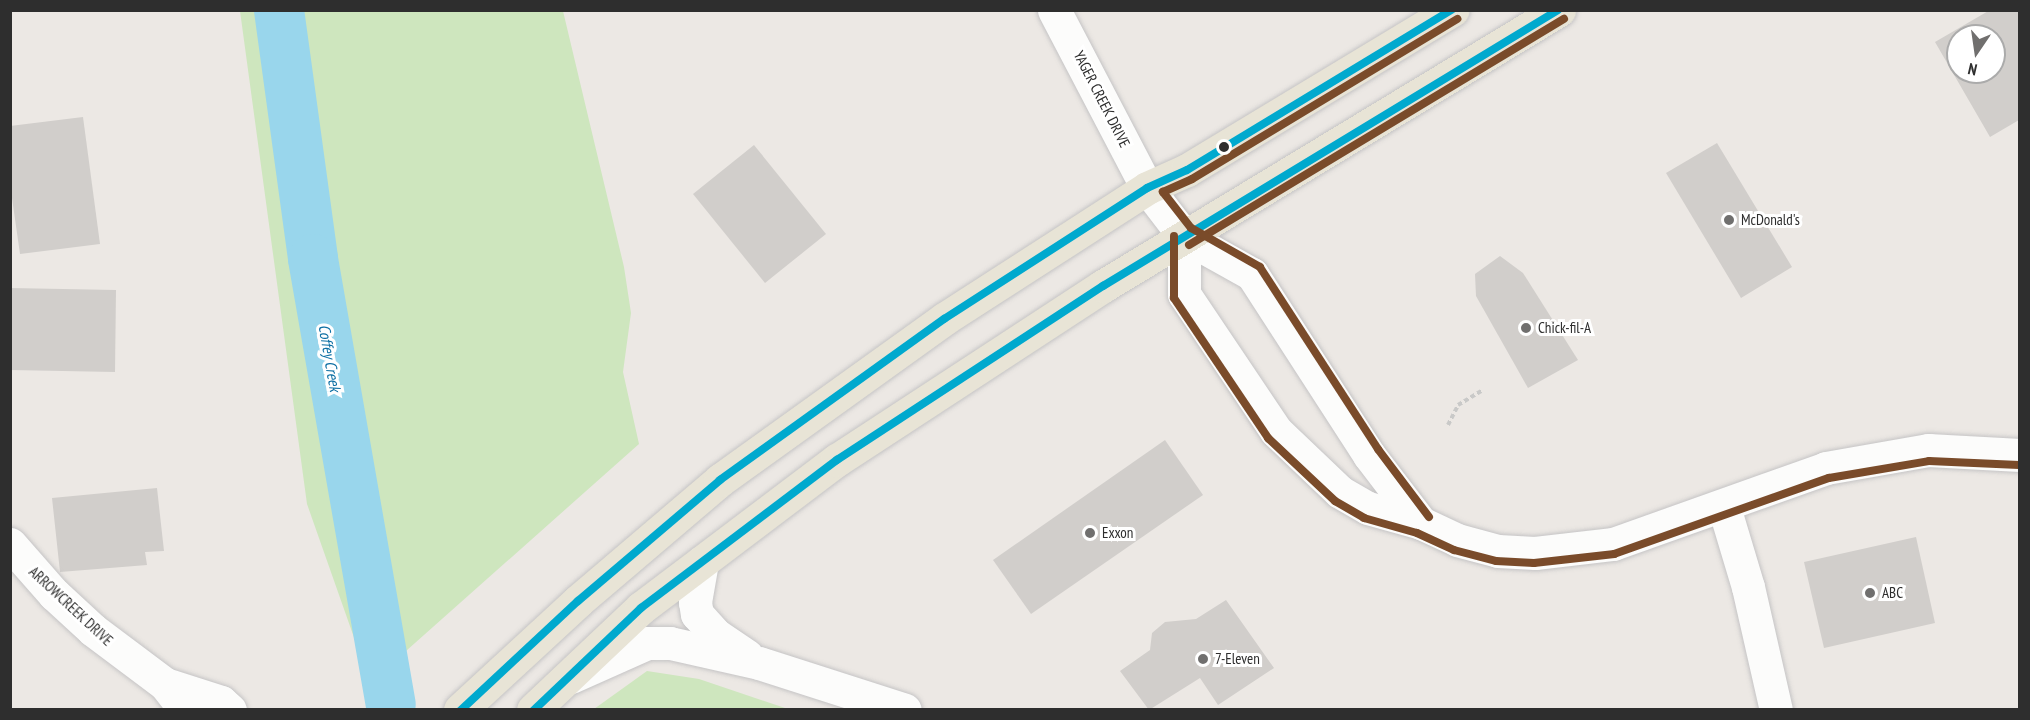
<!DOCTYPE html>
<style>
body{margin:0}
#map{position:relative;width:2030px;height:720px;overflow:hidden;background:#ece8e4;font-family:"PT Sans Narrow",sans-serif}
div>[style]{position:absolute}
.green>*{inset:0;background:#cee6be}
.river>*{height:50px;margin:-25px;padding:0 25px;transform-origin:25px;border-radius:25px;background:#99d6ec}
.building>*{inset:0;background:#d1cecb}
.path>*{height:4px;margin-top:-2px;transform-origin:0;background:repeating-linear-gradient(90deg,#c9c9c8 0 4.5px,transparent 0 7.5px)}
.roads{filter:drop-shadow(0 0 2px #c5c4c5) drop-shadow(0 0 2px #c5c4c5)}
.minor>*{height:33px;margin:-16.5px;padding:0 16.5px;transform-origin:16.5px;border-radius:16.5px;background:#fcfcfb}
.major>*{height:33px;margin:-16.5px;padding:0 16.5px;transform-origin:16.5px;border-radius:16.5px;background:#e8e4d6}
.bus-1>*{height:8px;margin:-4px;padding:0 4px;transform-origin:4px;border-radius:4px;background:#00a9ce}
.bus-2>*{height:8px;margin:-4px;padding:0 4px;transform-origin:4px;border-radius:4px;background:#7a4b2a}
.dots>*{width:16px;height:16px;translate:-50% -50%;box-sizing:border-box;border:3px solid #fff;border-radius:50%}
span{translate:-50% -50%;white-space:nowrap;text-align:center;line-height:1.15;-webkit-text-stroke:6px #fff;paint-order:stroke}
.street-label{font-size:15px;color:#2e2e2e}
.poi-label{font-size:15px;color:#2e2e2e}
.left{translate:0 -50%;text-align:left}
.water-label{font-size:16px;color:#0d6fa3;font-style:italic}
.frame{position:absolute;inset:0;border:12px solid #2e2e2e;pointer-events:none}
.north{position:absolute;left:1946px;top:24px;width:60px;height:60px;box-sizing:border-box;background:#fff;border:2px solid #ababab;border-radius:50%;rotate:193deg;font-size:16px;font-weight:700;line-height:24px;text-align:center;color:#2e2e2e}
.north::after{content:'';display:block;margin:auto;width:21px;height:27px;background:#706f6e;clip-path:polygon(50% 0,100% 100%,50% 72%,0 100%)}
</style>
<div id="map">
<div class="green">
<i style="clip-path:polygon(240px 11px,563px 11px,624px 267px,631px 313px,623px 372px,639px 444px,370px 683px,307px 504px)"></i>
<i style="clip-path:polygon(647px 671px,699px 679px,788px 709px,594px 709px)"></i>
</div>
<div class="river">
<i style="left:279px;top:10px;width:251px;rotate:82.2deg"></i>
<i style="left:313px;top:259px;width:452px;rotate:80.1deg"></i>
</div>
<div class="building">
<i style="clip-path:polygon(evenodd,1990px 10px,2019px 10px,2019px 120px,1990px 137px,1935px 42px,1990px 10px,1958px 36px,1994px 36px,1994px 72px,1958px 72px,1958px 36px)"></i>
<i style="clip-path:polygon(83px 117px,100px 244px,20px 254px,10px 184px,10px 126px)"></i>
<i style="clip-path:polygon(1717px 143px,1792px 267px,1741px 298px,1666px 173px)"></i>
<i style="clip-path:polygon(754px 145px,826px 234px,765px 283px,693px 194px)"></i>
<i style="clip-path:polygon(1500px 256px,1523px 273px,1578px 360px,1528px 388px,1476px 296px,1475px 274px)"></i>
<i style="clip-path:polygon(10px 288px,116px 290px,115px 372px,10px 370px)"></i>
<i style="clip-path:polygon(1165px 440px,1203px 495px,1031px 614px,993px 560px)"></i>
<i style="clip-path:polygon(157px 488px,164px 551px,145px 552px,147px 565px,60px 572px,52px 498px)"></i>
<i style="clip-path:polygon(1916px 537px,1935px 623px,1824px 648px,1804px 562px)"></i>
<i style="clip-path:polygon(1226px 600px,1274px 668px,1218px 705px,1200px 678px,1149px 710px,1120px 671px,1150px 650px,1152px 633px,1165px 622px,1196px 619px)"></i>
</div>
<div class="path">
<i style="left:1448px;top:425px;width:22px;rotate:-63deg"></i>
<i style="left:1458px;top:405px;width:29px;rotate:-31deg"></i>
</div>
<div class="roads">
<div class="minor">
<i style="left:1054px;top:10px;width:201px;rotate:62.4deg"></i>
<i style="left:1147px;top:188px;width:61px;rotate:52.4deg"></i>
<i style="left:1184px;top:236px;width:78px;rotate:29.2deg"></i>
<i style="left:1252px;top:274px;width:216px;rotate:57.1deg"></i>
<i style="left:1369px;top:455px;width:86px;rotate:52.6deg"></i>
<i style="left:1184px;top:236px;width:58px;rotate:90deg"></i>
<i style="left:1184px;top:294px;width:165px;rotate:56.1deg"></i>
<i style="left:1276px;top:431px;width:88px;rotate:43.6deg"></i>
<i style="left:1340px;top:492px;width:32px;rotate:30deg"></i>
<i style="left:1368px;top:508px;width:55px;rotate:15.8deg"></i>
<i style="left:1421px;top:523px;width:40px;rotate:25deg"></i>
<i style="left:1457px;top:540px;width:42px;rotate:15deg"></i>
<i style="left:1498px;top:551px;width:37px;rotate:3deg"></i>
<i style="left:1535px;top:553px;width:79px;rotate:-6.6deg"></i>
<i style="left:1613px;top:544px;width:226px;rotate:-19.6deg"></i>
<i style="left:1826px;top:468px;width:104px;rotate:-10deg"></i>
<i style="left:1928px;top:450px;width:92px;rotate:3.1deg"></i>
<i style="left:1724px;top:507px;width:84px;rotate:73.3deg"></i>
<i style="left:1748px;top:587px;width:126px;rotate:77.2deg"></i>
<i style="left:10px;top:544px;width:67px;rotate:48.7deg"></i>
<i style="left:54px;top:594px;width:53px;rotate:42.7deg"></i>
<i style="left:93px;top:630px;width:90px;rotate:36.9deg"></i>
<i style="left:165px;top:684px;width:33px;rotate:52deg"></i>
<i style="left:702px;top:562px;width:41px;rotate:99.9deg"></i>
<i style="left:695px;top:602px;width:12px;rotate:81deg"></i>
<i style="left:697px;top:614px;width:28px;rotate:48deg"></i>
<i style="left:716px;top:635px;width:37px;rotate:34deg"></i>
<i style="left:571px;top:677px;width:83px;rotate:-24.1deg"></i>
<i style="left:647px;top:643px;width:23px"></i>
<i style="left:670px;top:643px;width:91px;rotate:12.7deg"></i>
<i style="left:759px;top:663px;width:153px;rotate:17.8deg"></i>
<i style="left:165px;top:684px;width:59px;rotate:17.8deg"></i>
<i style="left:221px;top:702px;width:12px;rotate:42deg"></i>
</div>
<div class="major">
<i style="left:460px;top:710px;width:161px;rotate:-42.7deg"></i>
<i style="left:578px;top:601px;width:187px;rotate:-40.4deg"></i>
<i style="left:720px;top:480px;width:276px;rotate:-35.7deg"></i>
<i style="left:944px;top:319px;width:242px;rotate:-32.8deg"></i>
<i style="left:1147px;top:188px;width:44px;rotate:-24.2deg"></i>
<i style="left:1187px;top:170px;width:310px;rotate:-31.1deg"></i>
<i style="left:533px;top:710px;width:149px;rotate:-43.4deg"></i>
<i style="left:641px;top:608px;width:246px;rotate:-37.1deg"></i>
<i style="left:837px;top:460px;width:318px;rotate:-33.2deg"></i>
<i style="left:1103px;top:286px;width:533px;rotate:-31.18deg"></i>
</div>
</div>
<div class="bus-1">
<i style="left:461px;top:710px;width:160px;rotate:-43deg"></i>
<i style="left:578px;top:601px;width:187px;rotate:-40.4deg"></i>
<i style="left:720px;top:480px;width:276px;rotate:-35.7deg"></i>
<i style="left:944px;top:319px;width:242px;rotate:-32.8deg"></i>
<i style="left:1147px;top:188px;width:44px;rotate:-24.2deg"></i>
<i style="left:1187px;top:170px;width:309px;rotate:-31.2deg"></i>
<i style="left:534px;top:710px;width:148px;rotate:-43.6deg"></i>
<i style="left:641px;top:608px;width:246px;rotate:-37.1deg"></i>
<i style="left:837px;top:460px;width:318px;rotate:-33.2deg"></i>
<i style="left:1103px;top:286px;width:532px;rotate:-31.24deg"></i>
</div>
<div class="bus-2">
<i style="left:1174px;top:236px;width:62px;rotate:90deg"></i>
<i style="left:1174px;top:298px;width:169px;rotate:56.1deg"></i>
<i style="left:1268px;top:438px;width:92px;rotate:43.2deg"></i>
<i style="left:1335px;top:501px;width:34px;rotate:30deg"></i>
<i style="left:1364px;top:518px;width:55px;rotate:15.8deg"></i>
<i style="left:1417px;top:533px;width:41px;rotate:24.7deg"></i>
<i style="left:1454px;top:550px;width:43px;rotate:14.7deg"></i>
<i style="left:1496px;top:561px;width:38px;rotate:3deg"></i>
<i style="left:1534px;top:563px;width:81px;rotate:-6.4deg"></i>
<i style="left:1614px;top:554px;width:228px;rotate:-19.5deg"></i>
<i style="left:1829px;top:478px;width:101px;rotate:-9.6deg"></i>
<i style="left:1929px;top:461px;width:90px;rotate:2.5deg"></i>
<i style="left:1189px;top:245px;width:438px;rotate:-31.1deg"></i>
<i style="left:1429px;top:517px;width:85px;rotate:-126.9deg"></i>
<i style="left:1378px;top:449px;width:217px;rotate:-123deg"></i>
<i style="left:1260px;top:267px;width:79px;rotate:-150.5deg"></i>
<i style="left:1191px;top:228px;width:46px;rotate:-127.9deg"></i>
<i style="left:1163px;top:192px;width:32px;rotate:-24deg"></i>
<i style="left:1192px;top:179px;width:310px;rotate:-31.1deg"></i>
</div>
<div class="dots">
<i style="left:1224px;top:147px;background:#2e2e2e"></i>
<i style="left:1729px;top:220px;background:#706f6e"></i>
<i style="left:1526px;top:328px;background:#706f6e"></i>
<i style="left:1090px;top:533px;background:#706f6e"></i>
<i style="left:1870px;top:593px;background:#706f6e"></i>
<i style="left:1203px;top:659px;background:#706f6e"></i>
</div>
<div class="street-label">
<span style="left:1102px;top:99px;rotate:63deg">YAGER CREEK DRIVE</span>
<span style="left:71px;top:606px;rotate:43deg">ARROWCREEK DRIVE</span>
</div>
<div class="poi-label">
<span class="left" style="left:1741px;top:220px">McDonald's</span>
<span class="left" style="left:1538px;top:328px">Chick-fil-A</span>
<span class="left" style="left:1102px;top:533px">Exxon</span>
<span class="left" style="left:1882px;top:593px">ABC</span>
<span class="left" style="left:1215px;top:659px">7-Eleven</span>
</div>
<div class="water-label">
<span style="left:330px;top:358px;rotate:80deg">Coffey Creek</span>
</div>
<div class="frame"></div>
<div class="north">N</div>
</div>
